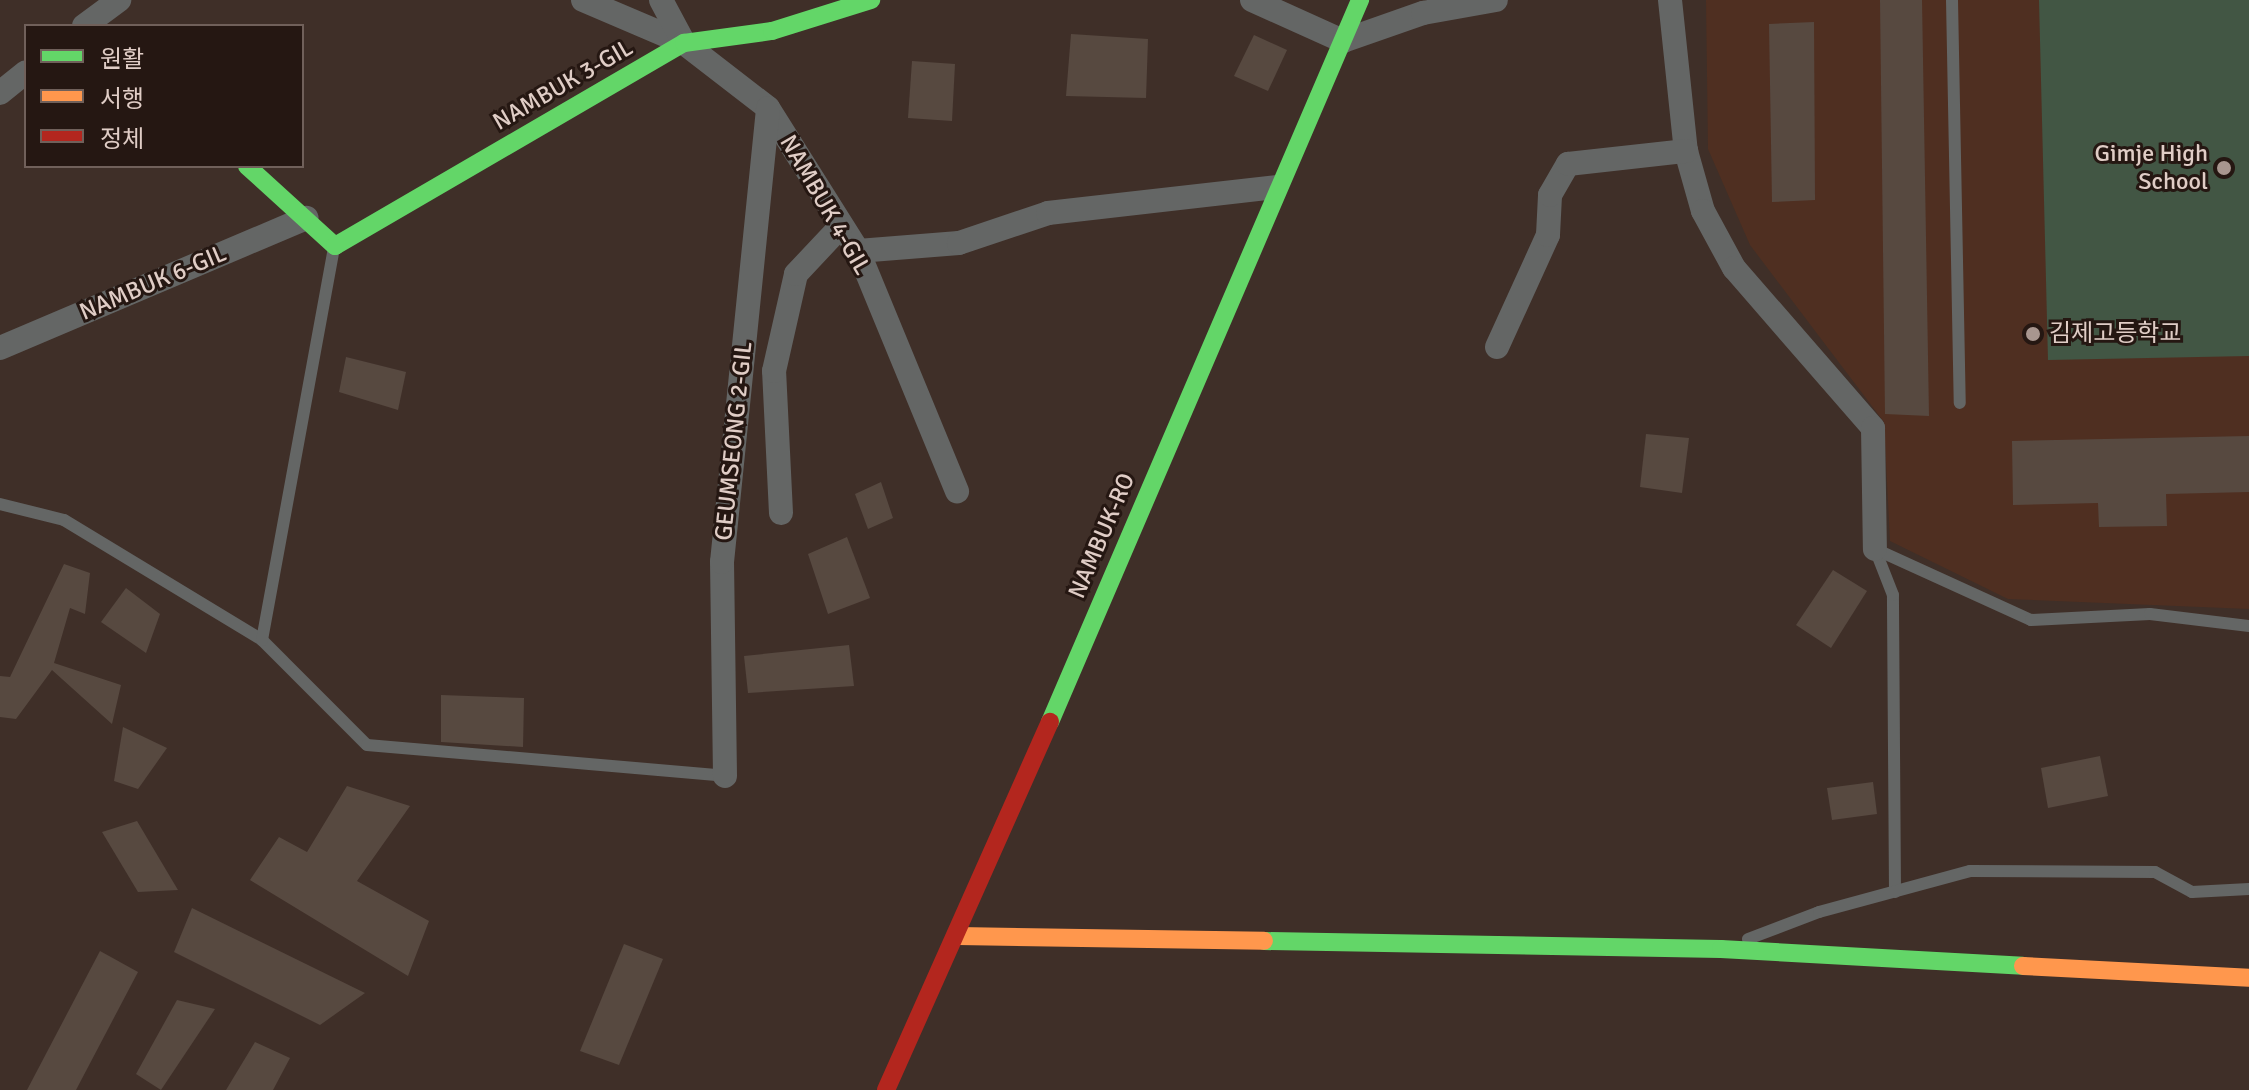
<!DOCTYPE html>
<meta charset="utf-8">
<style>
body{margin:0}
#map{position:relative;width:2249px;height:1090px;overflow:hidden;background:#3f2f28;font-family:Signika,"Noto Sans KR",sans-serif}
div>[style]{position:absolute}
.built>*{inset:0;background:#4f2f21}
.green>*{inset:0;background:#425644}
.building>*{inset:0;background:#574940}
.lane>*{height:12px;margin:-6px;padding:0 6px;transform-origin:6px;border-radius:6px;background:#646665}
.street>*{height:24px;margin:-12px;padding:0 12px;transform-origin:12px;border-radius:12px;background:#646665}
.fast>*{height:18px;margin:-9px;padding:0 9px;transform-origin:9px;border-radius:9px;background:#63d668}
.slow>*{height:18px;margin:-9px;padding:0 9px;transform-origin:9px;border-radius:9px;background:#ff974d}
.jam>*{height:18px;margin:-9px;padding:0 9px;transform-origin:9px;border-radius:9px;background:#b3261e}
.dots>*{width:22px;height:22px;translate:-50% -50%;box-sizing:border-box;border:4px solid #251712;border-radius:50%}
span{translate:-50% -50%;white-space:nowrap;text-align:center;line-height:1.15;-webkit-text-stroke:6px #251712;paint-order:stroke}
.street-label{font-size:24px;color:#e0cdc6}
.poi-label{font-size:24px;color:#e0cdc6}
.right{translate:-100% -50%;text-align:right}
.left{translate:0 -50%;text-align:left}
.legend{position:absolute;left:24px;top:24px;width:280px;height:144px;box-sizing:border-box;background:#251712;border:2px solid #70605a;margin:0;padding:10px 14px;list-style:none;font-size:24px;color:#e0cdc6}
.legend li{display:flex;align-items:center;gap:16px;height:40px}
.legend b{width:40px;border:2px solid #70605a}
</style>
<div id="map">
<div class="built">
<i style="clip-path:polygon(1706px 0,2249px 0,2249px 609px,2008px 599px,1890px 541px,1884px 422px,1750px 245px,1708px 149px)"></i>
</div>
<div class="green">
<i style="clip-path:polygon(2039px 0,2249px 0,2249px 356px,2048px 360px)"></i>
</div>
<div class="building">
<i style="clip-path:polygon(1880px 0,1922px 0,1929px 416px,1885px 414px)"></i>
<i style="clip-path:polygon(1814px 22px,1815px 200px,1772px 202px,1769px 24px)"></i>
<i style="clip-path:polygon(1071px 34px,1148px 39px,1146px 98px,1066px 96px)"></i>
<i style="clip-path:polygon(1254px 35px,1287px 50px,1268px 91px,1234px 76px)"></i>
<i style="clip-path:polygon(912px 61px,955px 64px,952px 121px,908px 118px)"></i>
<i style="clip-path:polygon(346px 357px,406px 372px,398px 410px,339px 392px)"></i>
<i style="clip-path:polygon(1646px 434px,1689px 438px,1682px 493px,1640px 487px)"></i>
<i style="clip-path:polygon(2249px 436px,2249px 492px,2166px 494px,2167px 526px,2099px 527px,2098px 503px,2013px 505px,2012px 441px)"></i>
<i style="clip-path:polygon(881px 482px,893px 518px,868px 529px,855px 494px)"></i>
<i style="clip-path:polygon(847px 537px,870px 598px,828px 614px,808px 554px)"></i>
<i style="clip-path:polygon(64px 564px,90px 573px,85px 614px,70px 608px,54px 663px,121px 685px,112px 724px,52px 670px,16px 719px,0 717px,0 676px,10px 677px)"></i>
<i style="clip-path:polygon(1833px 570px,1867px 591px,1831px 648px,1796px 625px)"></i>
<i style="clip-path:polygon(126px 588px,160px 614px,146px 653px,101px 622px)"></i>
<i style="clip-path:polygon(849px 645px,854px 686px,748px 693px,744px 656px)"></i>
<i style="clip-path:polygon(441px 695px,524px 698px,523px 747px,441px 742px)"></i>
<i style="clip-path:polygon(123px 727px,167px 748px,138px 789px,114px 781px)"></i>
<i style="clip-path:polygon(2100px 756px,2108px 796px,2048px 808px,2041px 768px)"></i>
<i style="clip-path:polygon(1873px 782px,1877px 814px,1832px 820px,1827px 788px)"></i>
<i style="clip-path:polygon(347px 786px,410px 806px,357px 881px,429px 921px,408px 976px,250px 880px,279px 837px,307px 852px)"></i>
<i style="clip-path:polygon(137px 821px,178px 890px,138px 892px,102px 832px)"></i>
<i style="clip-path:polygon(192px 908px,365px 993px,320px 1025px,174px 952px)"></i>
<i style="clip-path:polygon(624px 944px,663px 959px,619px 1065px,580px 1051px)"></i>
<i style="clip-path:polygon(100px 951px,138px 972px,76px 1090px,27px 1090px)"></i>
<i style="clip-path:polygon(177px 1000px,215px 1009px,161px 1090px,136px 1074px)"></i>
<i style="clip-path:polygon(255px 1042px,290px 1058px,273px 1090px,226px 1090px)"></i>
</div>
<div class="lane">
<i style="left:1952px;top:0;width:403px;rotate:88.9deg"></i>
<i style="left:0;top:504px;width:66px;rotate:14deg"></i>
<i style="left:64px;top:520px;width:232px;rotate:31.2deg"></i>
<i style="left:262px;top:640px;width:148px;rotate:45deg"></i>
<i style="left:367px;top:745px;width:359px;rotate:4.9deg"></i>
<i style="left:262px;top:640px;width:398px;rotate:-79.6deg"></i>
<i style="left:1895px;top:892px;width:297px;rotate:-90.4deg"></i>
<i style="left:1893px;top:595px;width:49px;rotate:-111.4deg"></i>
<i style="left:1875px;top:549px;width:171px;rotate:24.5deg"></i>
<i style="left:2031px;top:620px;width:119px;rotate:-2.9deg"></i>
<i style="left:2150px;top:614px;width:100px;rotate:6.9deg"></i>
<i style="left:1748px;top:939px;width:76px;rotate:-20.8deg"></i>
<i style="left:1819px;top:912px;width:156px;rotate:-15.2deg"></i>
<i style="left:1970px;top:871px;width:185px;rotate:0.3deg"></i>
<i style="left:2155px;top:872px;width:42px;rotate:28.4deg"></i>
<i style="left:2192px;top:892px;width:57px;rotate:-3deg"></i>
</div>
<div class="street">
<i style="left:583px;top:0;width:110px;rotate:23.1deg"></i>
<i style="left:661px;top:0;width:49px;rotate:61.9deg"></i>
<i style="left:684px;top:43px;width:106px;rotate:37.7deg"></i>
<i style="left:768px;top:108px;width:169px;rotate:57.8deg"></i>
<i style="left:858px;top:251px;width:260px;rotate:67.6deg"></i>
<i style="left:1252px;top:0;width:100px;rotate:24.3deg"></i>
<i style="left:1343px;top:41px;width:85px;rotate:-19.3deg"></i>
<i style="left:1423px;top:13px;width:74px;rotate:-10.1deg"></i>
<i style="left:1670px;top:0;width:152px;rotate:84deg"></i>
<i style="left:1686px;top:151px;width:62px;rotate:74.2deg"></i>
<i style="left:1703px;top:211px;width:65px;rotate:61.5deg"></i>
<i style="left:1734px;top:268px;width:212px;rotate:49deg"></i>
<i style="left:1873px;top:428px;width:121px;rotate:89.1deg"></i>
<i style="left:84px;top:26px;width:44px;rotate:-36.6deg"></i>
<i style="left:0;top:93px;width:33px;rotate:-39deg"></i>
<i style="left:858px;top:251px;width:101px;rotate:-4.5deg"></i>
<i style="left:959px;top:243px;width:94px;rotate:-18.6deg"></i>
<i style="left:1048px;top:213px;width:229px;rotate:-6.5deg"></i>
<i style="left:1497px;top:347px;width:123px;rotate:-65.5deg"></i>
<i style="left:1548px;top:235px;width:40px;rotate:-87.1deg"></i>
<i style="left:1550px;top:195px;width:36px;rotate:-60deg"></i>
<i style="left:1568px;top:164px;width:119px;rotate:-6.3deg"></i>
<i style="left:0;top:348px;width:333px;rotate:-23deg"></i>
<i style="left:781px;top:513px;width:142px;rotate:-92.8deg"></i>
<i style="left:774px;top:371px;width:99px;rotate:-77.2deg"></i>
<i style="left:796px;top:274px;width:66px;rotate:-46.8deg"></i>
<i style="left:725px;top:776px;width:214px;rotate:-90.8deg"></i>
<i style="left:722px;top:562px;width:456px;rotate:-84.2deg"></i>
</div>
<div class="fast">
<i style="left:247px;top:166px;width:119px;rotate:42.3deg"></i>
<i style="left:335px;top:246px;width:404px;rotate:-30.2deg"></i>
<i style="left:684px;top:43px;width:89px;rotate:-7.8deg"></i>
<i style="left:772px;top:31px;width:104px;rotate:-17.4deg"></i>
<i style="left:1050px;top:722px;width:786px;rotate:-66.76deg"></i>
<i style="left:1264px;top:941px;width:457px;rotate:1deg"></i>
<i style="left:1721px;top:949px;width:302px;rotate:3.2deg"></i>
</div>
<div class="slow">
<i style="left:958px;top:936px;width:306px;rotate:0.9deg"></i>
<i style="left:2023px;top:966px;width:226px;rotate:3deg"></i>
</div>
<div class="jam">
<i style="left:886px;top:1090px;width:403px;rotate:-66deg"></i>
</div>
<div class="dots">
<i style="left:2224px;top:168px;background:#a8968f"></i>
<i style="left:2033px;top:334px;background:#a8968f"></i>
</div>
<div class="street-label">
<span style="left:563px;top:85px;rotate:-30deg">NAMBUK 3-GIL</span>
<span style="left:825px;top:205px;rotate:60deg">NAMBUK 4-GIL</span>
<span style="left:153px;top:283px;rotate:-23deg">NAMBUK 6-GIL</span>
<span style="left:734px;top:441px;rotate:-84deg">GEUMSEONG 2-GIL</span>
<span style="left:1102px;top:536px;rotate:-67deg">NAMBUK-RO</span>
</div>
<div class="poi-label">
<span class="right" style="left:2208px;top:168px">Gimje High<br>School</span>
<span class="left" style="left:2049px;top:334px">김제고등학교</span>
</div>
<ul class="legend">
<li><b style="height:10px;background:#63d668"></b>원활</li>
<li><b style="height:10px;background:#ff974d"></b>서행</li>
<li><b style="height:10px;background:#b3261e"></b>정체</li>
</ul>
</div>
